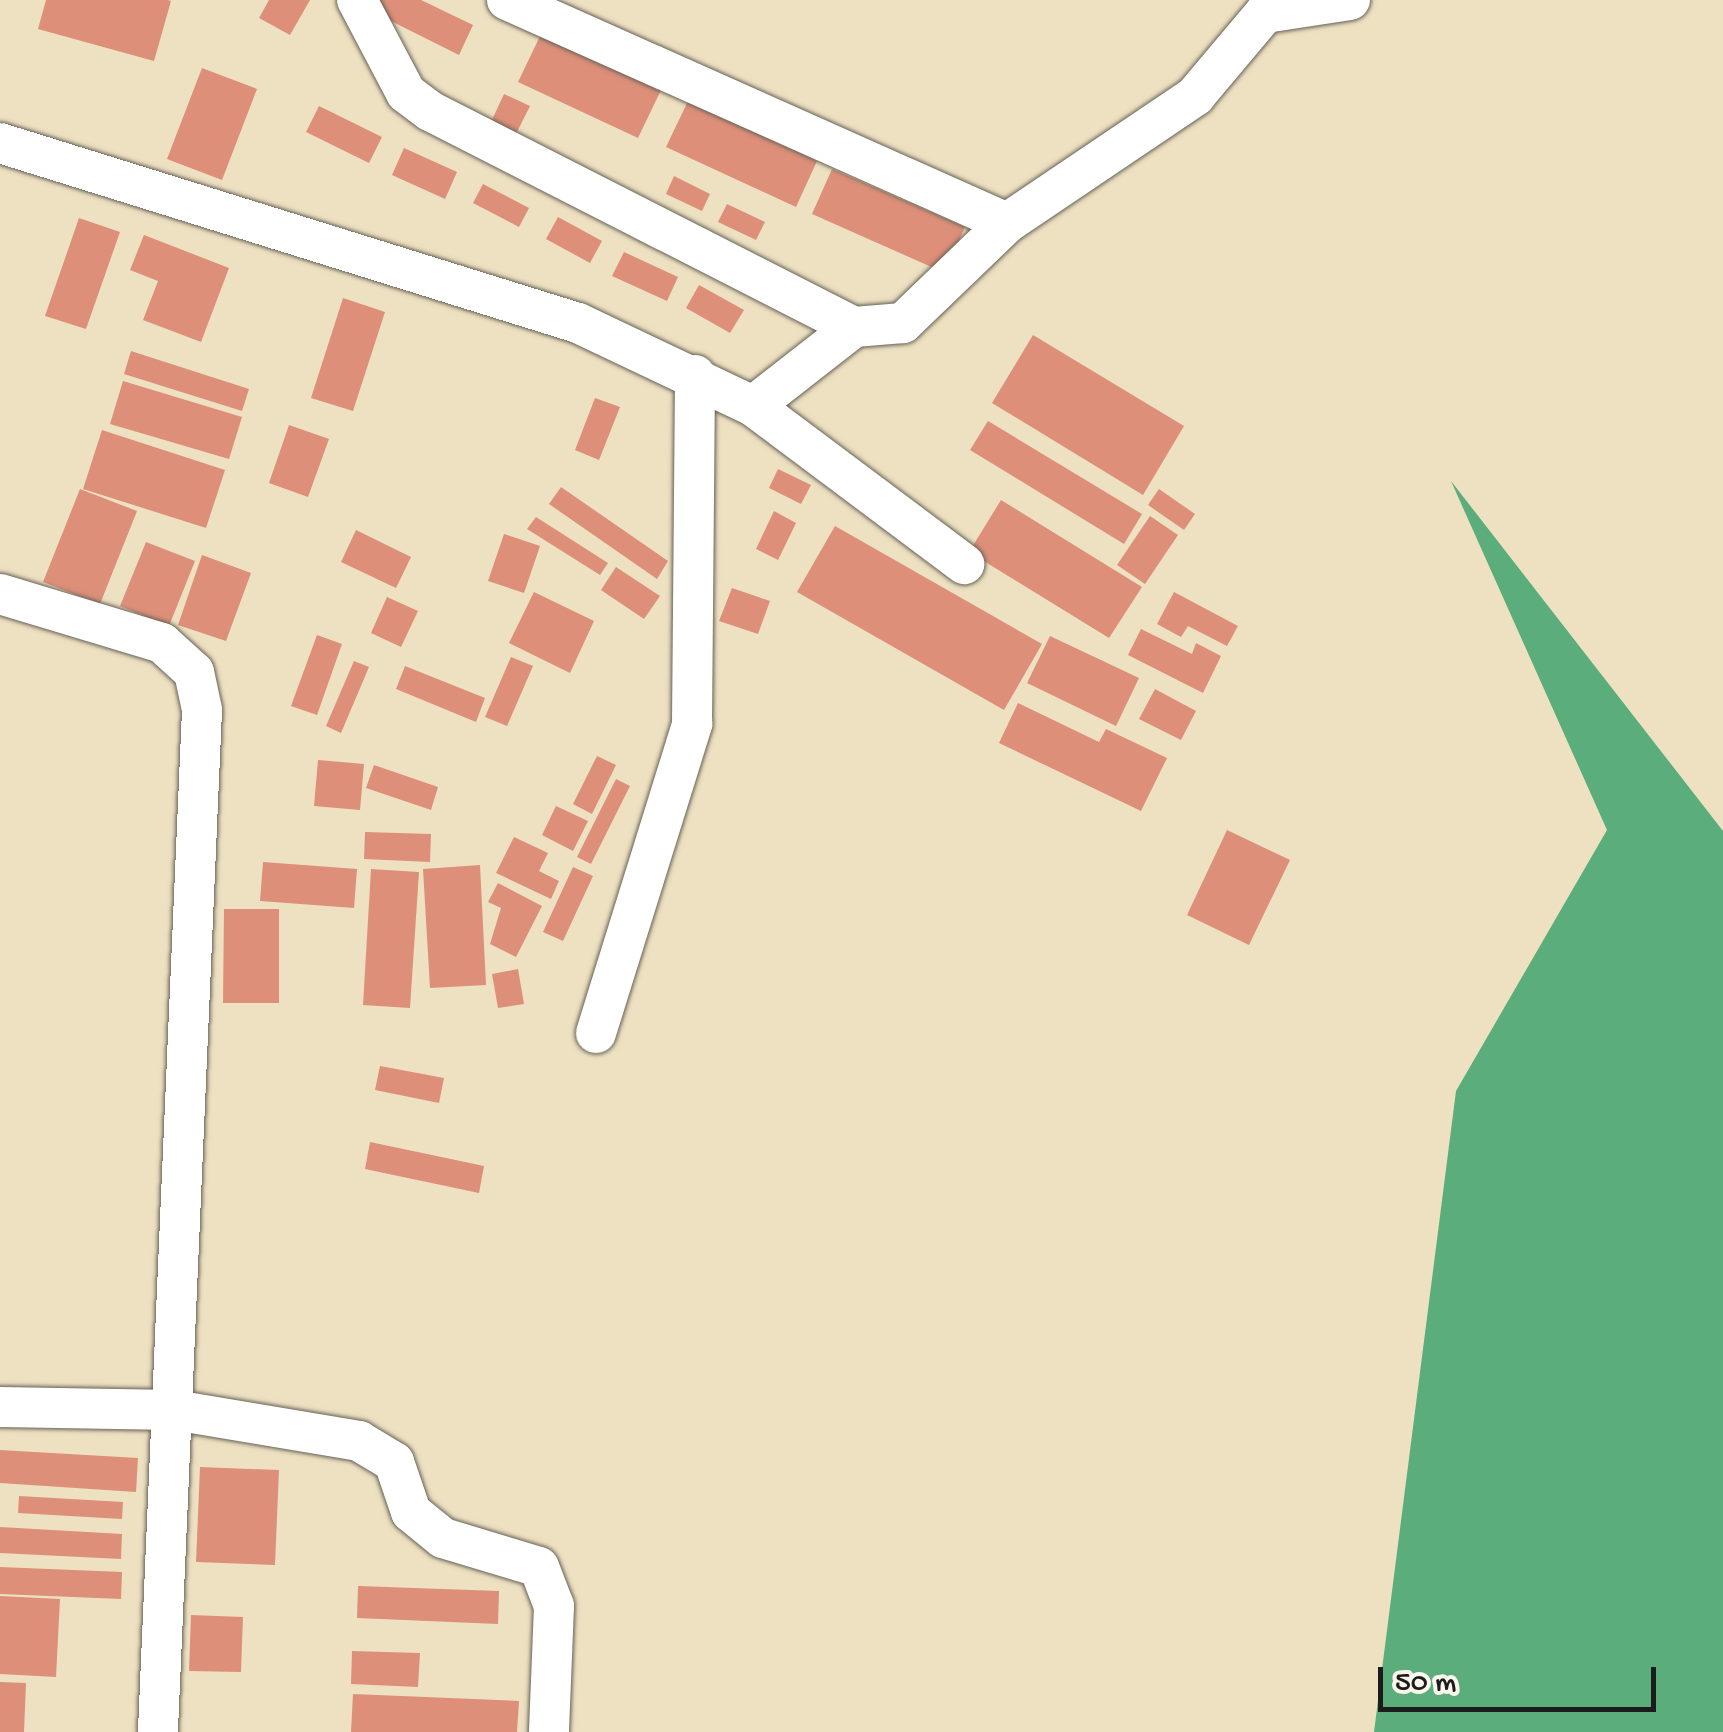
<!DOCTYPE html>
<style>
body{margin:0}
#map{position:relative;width:1723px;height:1732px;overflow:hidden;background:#eee1c2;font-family:"Gochi Hand",sans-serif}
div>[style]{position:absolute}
.forest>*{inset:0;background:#5bad7b}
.building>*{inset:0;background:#dd8f79}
.roads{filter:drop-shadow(0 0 2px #666156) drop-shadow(0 0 2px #666156)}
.minor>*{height:40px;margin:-20px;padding:0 20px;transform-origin:20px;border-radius:20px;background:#fff}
span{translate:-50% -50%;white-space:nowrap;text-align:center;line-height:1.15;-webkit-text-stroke:10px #fbf7ec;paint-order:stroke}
.scale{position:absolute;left:1378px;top:1667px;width:278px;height:45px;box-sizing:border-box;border:5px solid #1c1c1c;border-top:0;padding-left:12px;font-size:30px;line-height:35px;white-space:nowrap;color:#1c1c1c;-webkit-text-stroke:8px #fbf7ec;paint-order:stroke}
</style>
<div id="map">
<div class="forest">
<i style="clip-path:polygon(1451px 481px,1723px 831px,1723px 1732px,1374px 1732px,1456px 1091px,1607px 830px)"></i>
</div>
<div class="building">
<i style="clip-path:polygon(46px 0,168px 0,171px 1px,154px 61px,38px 29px)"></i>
<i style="clip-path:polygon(269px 0,310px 0,290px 35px,259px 18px)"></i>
<i style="clip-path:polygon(379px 0,421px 0,473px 25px,459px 55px,373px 12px)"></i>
<i style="clip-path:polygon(542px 32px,662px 88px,638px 138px,518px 82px)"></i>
<i style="clip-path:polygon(202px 68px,257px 89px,222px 180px,167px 159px)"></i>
<i style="clip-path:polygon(504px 94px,530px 106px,516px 134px,491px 122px)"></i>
<i style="clip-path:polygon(688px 101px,817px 161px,796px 207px,666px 147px)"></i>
<i style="clip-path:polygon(319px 106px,382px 137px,369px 163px,306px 132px)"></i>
<i style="clip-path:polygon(404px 148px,457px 172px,445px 199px,392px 175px)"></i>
<i style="clip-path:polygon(832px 169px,965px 227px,945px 273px,812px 214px)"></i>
<i style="clip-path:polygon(674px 176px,710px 194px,702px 211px,666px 194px)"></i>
<i style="clip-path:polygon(483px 184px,529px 208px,519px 227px,473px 203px)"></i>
<i style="clip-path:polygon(727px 204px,765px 222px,756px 240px,718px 222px)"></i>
<i style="clip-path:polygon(558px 217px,602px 241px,590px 263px,546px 239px)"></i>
<i style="clip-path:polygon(79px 218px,120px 232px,86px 329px,45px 316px)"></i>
<i style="clip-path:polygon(144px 235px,229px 268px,201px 342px,143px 320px,158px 281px,130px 270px)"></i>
<i style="clip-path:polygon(624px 252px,678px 277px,667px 301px,612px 276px)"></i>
<i style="clip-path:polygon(699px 285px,744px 310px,730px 333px,686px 308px)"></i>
<i style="clip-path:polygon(343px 298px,385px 312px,353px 411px,311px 398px)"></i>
<i style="clip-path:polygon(1033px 335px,1184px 426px,1143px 495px,992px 403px)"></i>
<i style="clip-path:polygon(131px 351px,249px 389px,242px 411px,124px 374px)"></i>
<i style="clip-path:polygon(123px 381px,242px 417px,229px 459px,110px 424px)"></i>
<i style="clip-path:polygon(595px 398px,620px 407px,599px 460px,575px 450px)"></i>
<i style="clip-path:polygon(988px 421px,1142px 514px,1124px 544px,970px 450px)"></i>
<i style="clip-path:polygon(289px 425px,329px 439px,308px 497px,269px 483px)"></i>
<i style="clip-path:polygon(102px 430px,225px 470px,206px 528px,83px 489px)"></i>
<i style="clip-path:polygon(778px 469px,811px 485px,801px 504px,769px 488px)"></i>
<i style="clip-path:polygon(561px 487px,668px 561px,657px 579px,549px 504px)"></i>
<i style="clip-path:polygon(80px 489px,137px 511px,100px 604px,43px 582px)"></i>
<i style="clip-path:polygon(1159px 489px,1195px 514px,1184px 530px,1148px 505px)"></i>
<i style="clip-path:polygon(1001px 500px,1142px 587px,1109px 638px,969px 552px)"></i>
<i style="clip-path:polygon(774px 511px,796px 523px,778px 560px,756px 549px)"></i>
<i style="clip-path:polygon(1150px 516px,1178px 535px,1145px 584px,1117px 565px)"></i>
<i style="clip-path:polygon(536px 517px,608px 563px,600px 575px,527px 529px)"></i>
<i style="clip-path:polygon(835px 526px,1042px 644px,1004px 710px,797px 592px)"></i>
<i style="clip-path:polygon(356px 530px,411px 557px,396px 588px,341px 562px)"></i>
<i style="clip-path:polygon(504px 534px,540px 546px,524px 593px,488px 581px)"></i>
<i style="clip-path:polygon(146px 542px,195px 561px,169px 626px,120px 606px)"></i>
<i style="clip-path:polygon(202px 555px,251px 573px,226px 641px,178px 625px)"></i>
<i style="clip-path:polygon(616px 567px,660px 596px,644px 619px,601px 590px)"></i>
<i style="clip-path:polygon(732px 588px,770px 601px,758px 634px,719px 621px)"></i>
<i style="clip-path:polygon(534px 592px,594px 621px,570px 673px,509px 643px)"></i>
<i style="clip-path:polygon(1174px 592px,1238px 626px,1227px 646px,1188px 626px,1181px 637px,1157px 624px)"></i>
<i style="clip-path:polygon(387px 597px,418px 611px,401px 647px,371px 633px)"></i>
<i style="clip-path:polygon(1141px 629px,1192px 654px,1196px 643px,1221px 656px,1203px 693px,1128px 655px)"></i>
<i style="clip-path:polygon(317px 635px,342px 644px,317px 715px,291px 706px)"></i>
<i style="clip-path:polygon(1050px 636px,1139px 678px,1116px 726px,1027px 683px)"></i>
<i style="clip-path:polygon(511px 657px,533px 666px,507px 726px,485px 717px)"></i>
<i style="clip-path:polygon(354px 661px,369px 667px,341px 733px,326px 726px)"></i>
<i style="clip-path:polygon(405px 666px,485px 698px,476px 722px,396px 689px)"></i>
<i style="clip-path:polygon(1155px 689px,1196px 711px,1181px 740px,1139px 719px)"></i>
<i style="clip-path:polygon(1018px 703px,1099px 742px,1106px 729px,1167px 758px,1141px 811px,999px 743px)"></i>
<i style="clip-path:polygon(597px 756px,616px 765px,592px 814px,573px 804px)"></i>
<i style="clip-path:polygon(318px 760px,364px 764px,360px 810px,314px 806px)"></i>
<i style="clip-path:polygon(374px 765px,438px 787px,431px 810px,366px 788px)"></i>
<i style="clip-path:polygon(616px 779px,630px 786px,591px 864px,577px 857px)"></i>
<i style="clip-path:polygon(556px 806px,588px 821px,573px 851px,542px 835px)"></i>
<i style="clip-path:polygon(1227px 830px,1290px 860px,1249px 945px,1187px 915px)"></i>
<i style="clip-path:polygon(365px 832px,431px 834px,430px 862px,364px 859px)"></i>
<i style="clip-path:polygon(514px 837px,548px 853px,539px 871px,559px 881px,551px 899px,496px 873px)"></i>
<i style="clip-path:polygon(263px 862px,357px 869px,354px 908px,260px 901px)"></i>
<i style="clip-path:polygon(480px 865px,486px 985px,430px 988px,423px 869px)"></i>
<i style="clip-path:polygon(573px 867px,593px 876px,563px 941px,543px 932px)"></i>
<i style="clip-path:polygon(371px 869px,419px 872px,410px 1008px,363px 1005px)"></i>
<i style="clip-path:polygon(498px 883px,542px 906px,516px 957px,490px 944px,501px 908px,488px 902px)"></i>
<i style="clip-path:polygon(224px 909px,279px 909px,279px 1003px,223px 1003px)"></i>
<i style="clip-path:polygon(518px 969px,524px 1004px,498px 1008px,492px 974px)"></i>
<i style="clip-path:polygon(380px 1066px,444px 1078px,439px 1103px,375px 1090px)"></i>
<i style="clip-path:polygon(370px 1142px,484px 1166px,479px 1193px,365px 1169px)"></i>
<i style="clip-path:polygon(0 1450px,138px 1458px,136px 1492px,0 1483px)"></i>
<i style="clip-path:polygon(200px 1467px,279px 1470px,275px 1565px,196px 1562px)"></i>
<i style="clip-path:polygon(19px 1496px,123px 1502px,122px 1519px,18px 1513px)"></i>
<i style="clip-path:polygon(0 1527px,122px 1534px,121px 1559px,0 1553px)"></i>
<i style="clip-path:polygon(0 1567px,122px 1572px,121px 1599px,0 1594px)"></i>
<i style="clip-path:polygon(358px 1586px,499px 1591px,498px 1624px,357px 1618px)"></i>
<i style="clip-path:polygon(0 1596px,60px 1599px,56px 1677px,0 1674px)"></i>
<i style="clip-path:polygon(191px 1615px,243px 1617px,241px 1672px,189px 1671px)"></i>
<i style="clip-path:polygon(352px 1651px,420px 1653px,418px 1687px,351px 1684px)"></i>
<i style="clip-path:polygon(0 1682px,26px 1683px,24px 1732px,0 1732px)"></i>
<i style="clip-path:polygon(353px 1694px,519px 1701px,517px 1732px,351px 1732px)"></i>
</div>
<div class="roads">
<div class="minor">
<i style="left:357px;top:0;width:105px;rotate:62.2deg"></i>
<i style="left:406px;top:93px;width:30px;rotate:37deg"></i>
<i style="left:430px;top:111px;width:476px;rotate:27deg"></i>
<i style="left:507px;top:0;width:547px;rotate:24.04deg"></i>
<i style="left:0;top:143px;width:605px;rotate:17.3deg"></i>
<i style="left:578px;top:323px;width:194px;rotate:25.4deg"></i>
<i style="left:753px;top:406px;width:264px;rotate:36.8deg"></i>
<i style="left:753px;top:406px;width:128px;rotate:-38deg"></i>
<i style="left:854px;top:327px;width:49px;rotate:-4.7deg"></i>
<i style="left:903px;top:323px;width:144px;rotate:-43.9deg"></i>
<i style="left:1007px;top:223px;width:227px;rotate:-34deg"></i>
<i style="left:1195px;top:96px;width:109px;rotate:-49.9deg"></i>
<i style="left:1265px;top:13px;width:86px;rotate:-8.7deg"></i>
<i style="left:0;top:594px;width:169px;rotate:16.8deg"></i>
<i style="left:162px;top:643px;width:43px;rotate:42.2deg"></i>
<i style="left:194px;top:672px;width:39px;rotate:78deg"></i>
<i style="left:202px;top:710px;width:1023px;rotate:92.47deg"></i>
<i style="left:596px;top:1033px;width:324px;rotate:-72.7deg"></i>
<i style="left:692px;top:724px;width:349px;rotate:-89.5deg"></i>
<i style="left:0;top:1407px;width:174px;rotate:1deg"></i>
<i style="left:174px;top:1410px;width:188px;rotate:9.5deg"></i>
<i style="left:359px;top:1441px;width:41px;rotate:31deg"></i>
<i style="left:394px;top:1462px;width:53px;rotate:71.2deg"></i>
<i style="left:411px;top:1512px;width:41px;rotate:39.1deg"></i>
<i style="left:443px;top:1538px;width:100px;rotate:16.8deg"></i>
<i style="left:539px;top:1567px;width:42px;rotate:69deg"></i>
<i style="left:554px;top:1606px;width:126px;rotate:92.3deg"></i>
</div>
</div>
<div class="scale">50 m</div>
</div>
